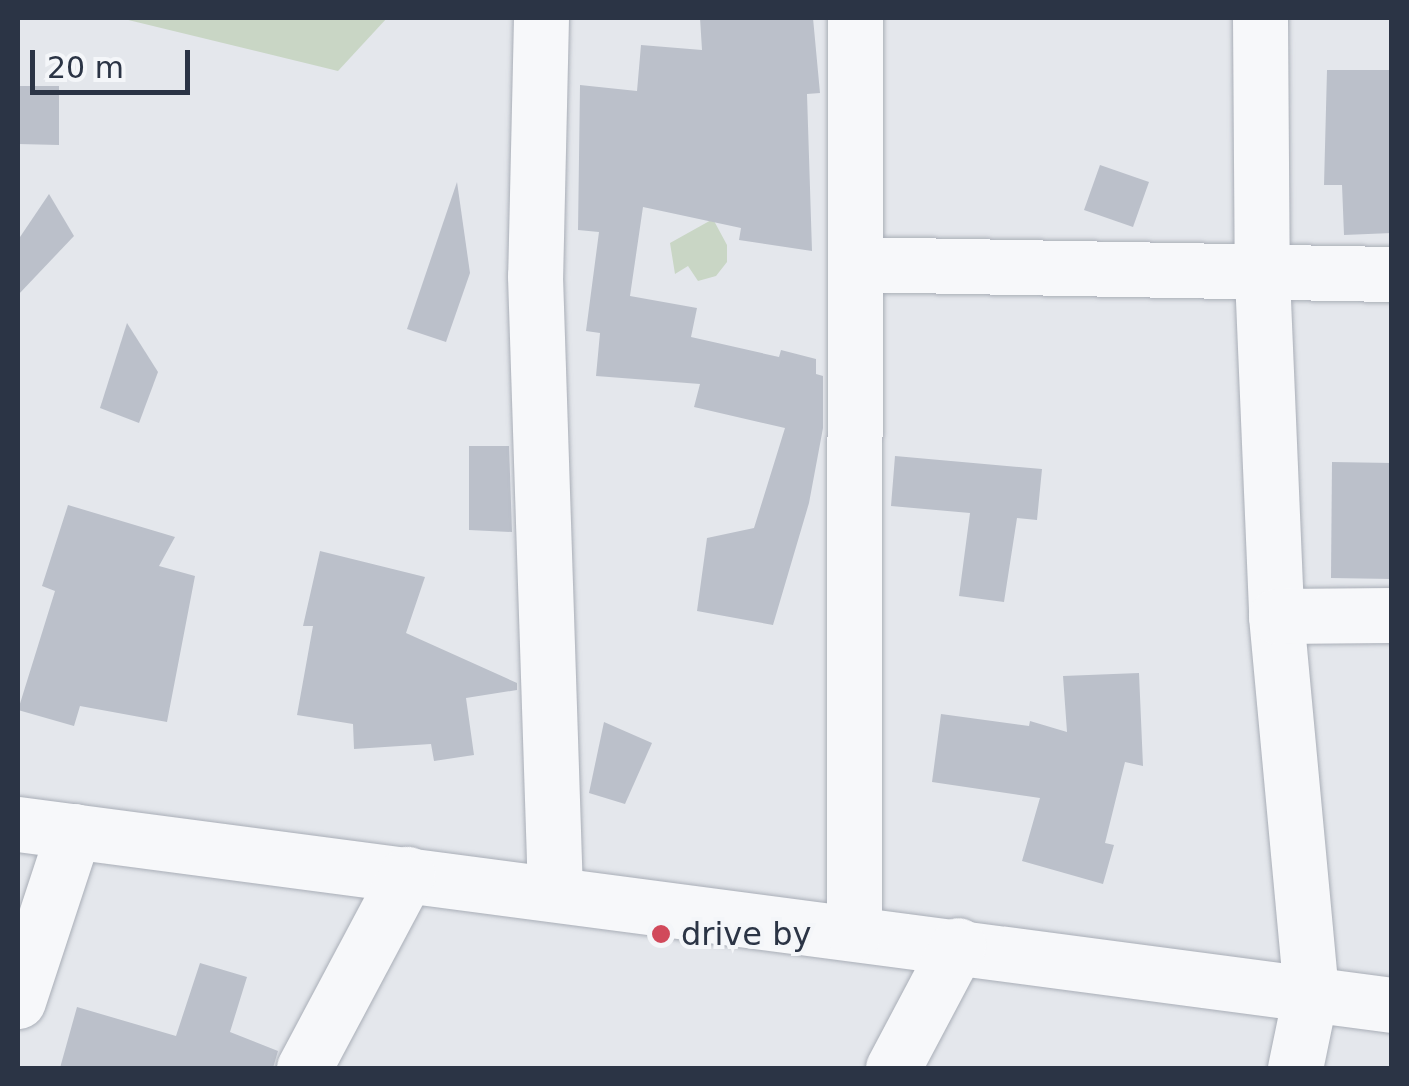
<!DOCTYPE html>
<style>
body{margin:0}
#map{position:relative;width:1409px;height:1086px;overflow:hidden;background:#e4e7ec;font-family:"DejaVu Sans",sans-serif}
div>[style]{position:absolute}
.green>*{inset:0;background:#c9d6c5}
.building>*{inset:0;background:#bbc0ca}
.roads{filter:drop-shadow(0 0 2px #a9aeb7) drop-shadow(0 0 2px #a9aeb7)}
.minor>*{height:55px;margin:-27.5px;padding:0 27.5px;transform-origin:27.5px;border-radius:27.5px;background:#f7f8fa}
.dots>*{width:28px;height:28px;translate:-50% -50%;box-sizing:border-box;border:5px solid #f4f6f9;border-radius:50%}
span{translate:-50% -50%;white-space:nowrap;text-align:center;line-height:1.15;-webkit-text-stroke:8px #f4f6f9;paint-order:stroke}
.poi-label{font-size:32px;color:#2b3445}
.left{translate:0 -50%;text-align:left}
.frame{position:absolute;inset:0;border:20px solid #2b3445;pointer-events:none}
.scale{position:absolute;left:30px;top:50px;width:160px;height:45px;box-sizing:border-box;border:5px solid #2b3445;border-top:0;padding-left:12px;font-size:30px;line-height:35px;white-space:nowrap;color:#2b3445;-webkit-text-stroke:8px #f4f6f9;paint-order:stroke}
</style>
<div id="map">
<div class="green">
<i style="clip-path:polygon(120px 18px,387px 18px,338px 71px)"></i>
<i style="clip-path:polygon(713px 219px,727px 245px,727px 262px,716px 276px,698px 281px,688px 266px,675px 274px,670px 243px)"></i>
</div>
<div class="building">
<i style="clip-path:polygon(700px 18px,813px 18px,820px 93px,807px 94px,812px 251px,739px 240px,741px 228px,643px 207px,630px 296px,697px 308px,691px 337px,779px 357px,781px 350px,816px 359px,816px 374px,823px 376px,823px 428px,809px 503px,773px 625px,697px 611px,707px 538px,754px 528px,785px 428px,694px 407px,700px 384px,596px 376px,600px 333px,586px 331px,599px 232px,578px 230px,580px 85px,637px 91px,641px 45px,702px 50px)"></i>
<i style="clip-path:polygon(1327px 70px,1392px 70px,1392px 233px,1344px 235px,1342px 185px,1324px 185px)"></i>
<i style="clip-path:polygon(18px 86px,59px 86px,59px 145px,18px 144px)"></i>
<i style="clip-path:polygon(1100px 165px,1149px 182px,1133px 227px,1084px 210px)"></i>
<i style="clip-path:polygon(457px 182px,470px 273px,446px 342px,407px 329px)"></i>
<i style="clip-path:polygon(49px 194px,74px 236px,18px 295px,18px 240px)"></i>
<i style="clip-path:polygon(127px 323px,158px 372px,139px 423px,100px 408px)"></i>
<i style="clip-path:polygon(469px 446px,509px 446px,512px 532px,469px 530px)"></i>
<i style="clip-path:polygon(895px 456px,1042px 469px,1037px 520px,1017px 518px,1004px 602px,959px 596px,970px 513px,891px 506px)"></i>
<i style="clip-path:polygon(1332px 462px,1392px 463px,1392px 579px,1331px 578px)"></i>
<i style="clip-path:polygon(68px 505px,175px 537px,159px 566px,195px 576px,167px 722px,80px 706px,74px 726px,18px 710px,55px 591px,42px 586px)"></i>
<i style="clip-path:polygon(320px 551px,425px 577px,406px 633px,517px 683px,517px 690px,466px 698px,474px 755px,434px 761px,431px 744px,354px 749px,353px 724px,297px 715px,313px 626px,303px 626px)"></i>
<i style="clip-path:polygon(1139px 673px,1143px 766px,1125px 762px,1105px 843px,1114px 845px,1103px 884px,1022px 861px,1040px 798px,932px 782px,941px 714px,1029px 726px,1030px 721px,1067px 732px,1063px 676px)"></i>
<i style="clip-path:polygon(604px 722px,652px 743px,625px 804px,589px 793px)"></i>
<i style="clip-path:polygon(200px 963px,247px 977px,230px 1032px,278px 1051px,273px 1068px,60px 1068px,77px 1007px,176px 1036px)"></i>
</div>
<div class="roads">
<div class="minor">
<i style="left:541px;top:18px;width:258px;rotate:91.3deg"></i>
<i style="left:535px;top:276px;width:617px;rotate:88.14deg"></i>
<i style="left:1260px;top:18px;width:258px;rotate:89.6deg"></i>
<i style="left:1262px;top:276px;width:340px;rotate:87.6deg"></i>
<i style="left:1276px;top:616px;width:377px;rotate:84.7deg"></i>
<i style="left:1311px;top:991px;width:79px;rotate:101.7deg"></i>
<i style="left:855px;top:264px;width:537px;rotate:1.07deg"></i>
<i style="left:1276px;top:616px;width:116px;rotate:-0.5deg"></i>
<i style="left:18px;top:824px;width:1386px;rotate:7.5deg"></i>
<i style="left:854px;top:932px;width:914px;rotate:-89.94deg"></i>
<i style="left:18px;top:1001px;width:179px;rotate:-71.8deg"></i>
<i style="left:304px;top:1068px;width:220px;rotate:-62deg"></i>
<i style="left:893px;top:1068px;width:139px;rotate:-62.1deg"></i>
</div>
</div>
<div class="dots">
<i style="left:661px;top:934px;background:#d1495b"></i>
</div>
<div class="poi-label">
<span class="left" style="left:681px;top:934px">drive by</span>
</div>
<div class="frame"></div>
<div class="scale">20 m</div>
</div>
